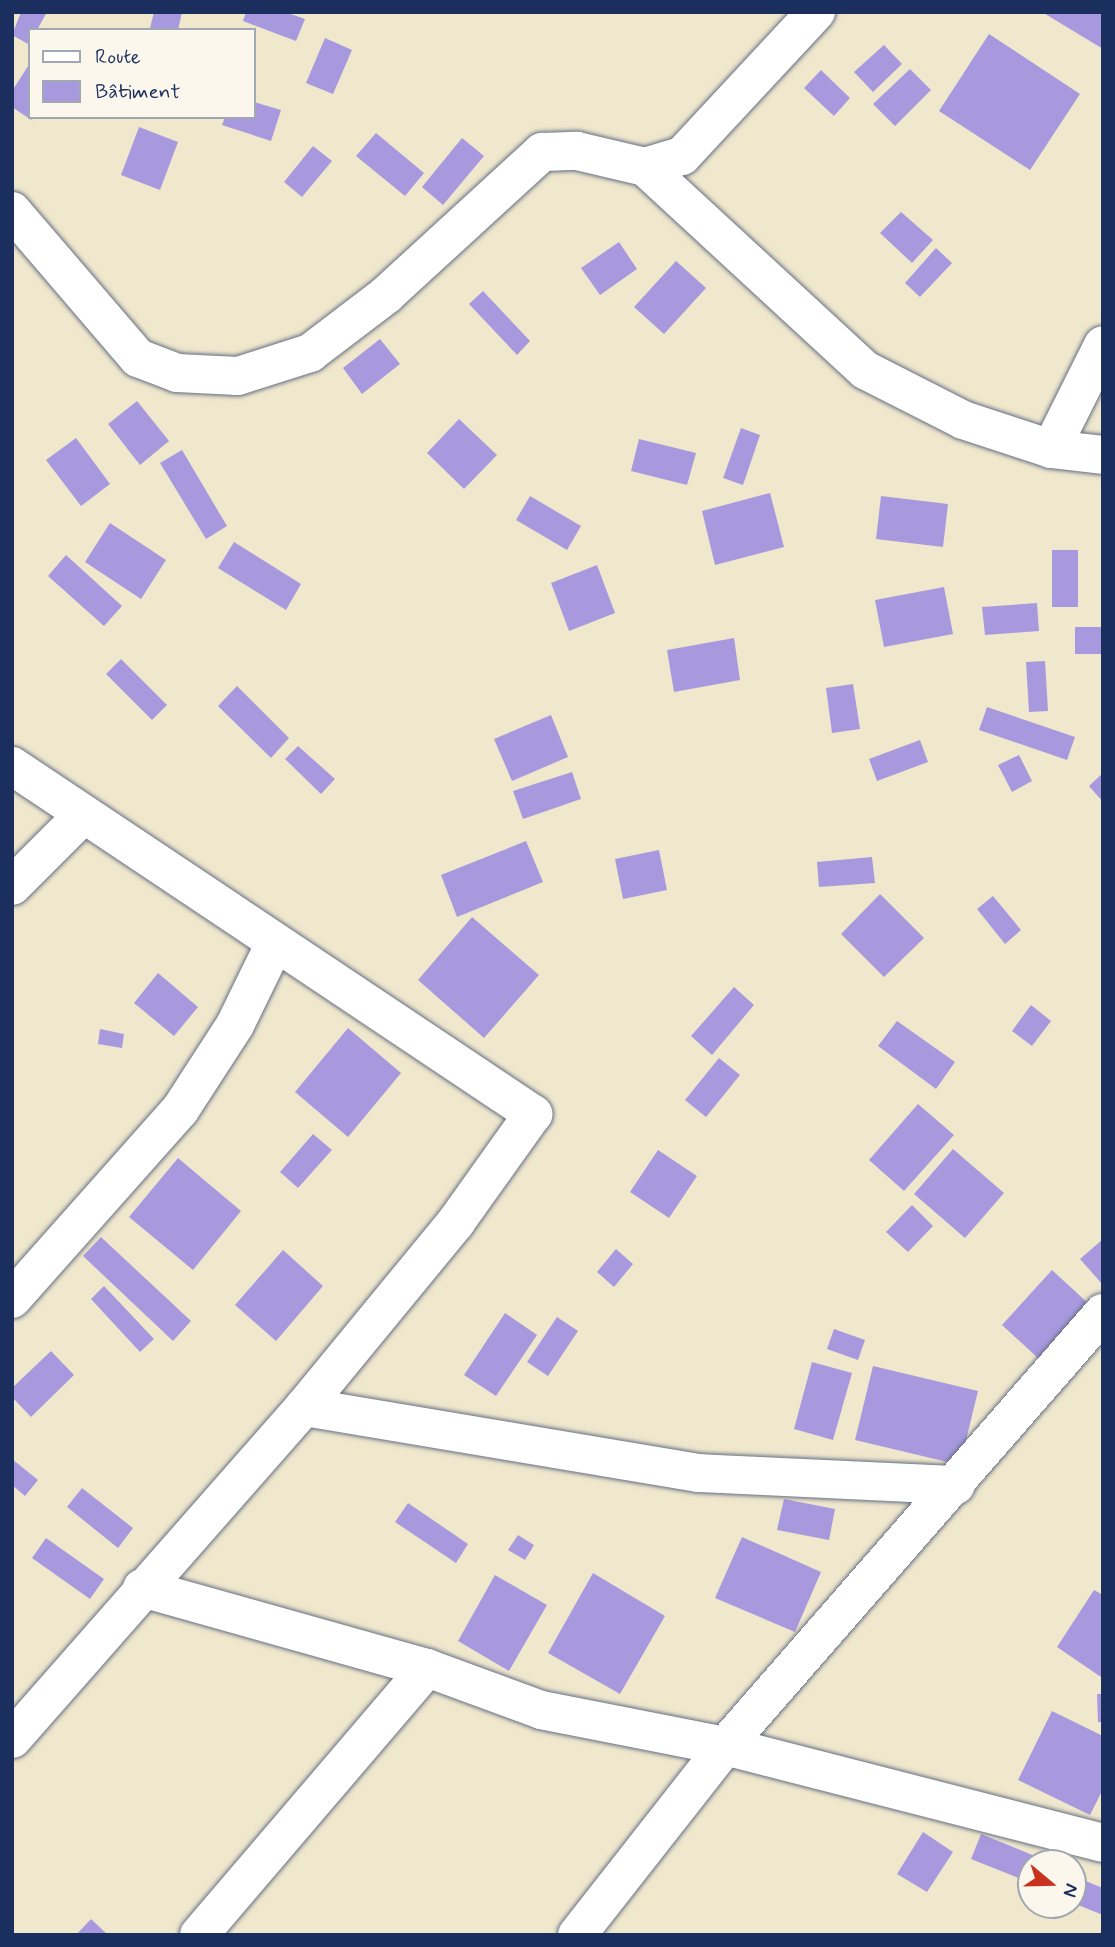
<!DOCTYPE html>
<meta charset="utf-8">
<style>
body{margin:0}
#map{position:relative;width:1115px;height:1947px;overflow:hidden;background:#f0e8cd;font-family:Mynerve,sans-serif}
div>[style]{position:absolute}
.building>*{inset:0;background:#a899de}
.roads{filter:drop-shadow(0 0 2px #667085) drop-shadow(0 0 2px #667085)}
.minor>*{height:38px;margin:-19px;padding:0 19px;transform-origin:19px;border-radius:19px;background:#fff}
span{translate:-50% -50%;white-space:nowrap;text-align:center;line-height:1.15;-webkit-text-stroke:6px #fbf7ec;paint-order:stroke}
.frame{position:absolute;inset:0;border:14px solid #1b2f5e;pointer-events:none}
.legend{position:absolute;left:28px;top:28px;width:228px;height:91px;box-sizing:border-box;background:#fbf7ec;border:2px solid #a1a7b3;margin:0;padding:9px 12px;list-style:none;font-size:21px;color:#1b2f5e}
.legend li{display:flex;align-items:center;gap:14px;height:35px}
.legend b{width:35px;border:2px solid #a1a7b3}
.north{position:absolute;left:1017px;top:1849px;width:70px;height:70px;box-sizing:border-box;background:#fbf7ec;border:2px solid #a1a7b3;border-radius:50%;rotate:109deg;font-size:19px;font-weight:700;line-height:28px;text-align:center;color:#1b2f5e}
.north::after{content:'';display:block;margin:auto;width:24px;height:32px;background:#c8321e;clip-path:polygon(50% 0,100% 100%,50% 72%,0 100%)}
</style>
<div id="map">
<div class="building">
<i style="clip-path:polygon(21px 12px,47px 12px,37px 30px,30px 30px,30px 45px,12px 35px)"></i>
<i style="clip-path:polygon(154px 12px,182px 12px,178px 30px,150px 28px)"></i>
<i style="clip-path:polygon(246px 12px,285px 12px,305px 19px,296px 41px,243px 21px)"></i>
<i style="clip-path:polygon(1042px 12px,1103px 12px,1103px 49px)"></i>
<i style="clip-path:polygon(989px 34px,1080px 94px,1030px 170px,939px 111px)"></i>
<i style="clip-path:polygon(325px 38px,352px 50px,333px 94px,306px 83px)"></i>
<i style="clip-path:polygon(884px 45px,902px 64px,873px 92px,854px 72px)"></i>
<i style="clip-path:polygon(30px 63px,30px 117px,33px 121px,12px 107px,12px 91px)"></i>
<i style="clip-path:polygon(910px 69px,931px 90px,895px 126px,873px 104px)"></i>
<i style="clip-path:polygon(821px 70px,850px 98px,834px 116px,804px 88px)"></i>
<i style="clip-path:polygon(254px 102px,281px 110px,271px 141px,222px 125px,225px 117px,254px 117px)"></i>
<i style="clip-path:polygon(139px 127px,178px 142px,160px 190px,121px 175px)"></i>
<i style="clip-path:polygon(376px 133px,424px 173px,405px 196px,356px 156px)"></i>
<i style="clip-path:polygon(462px 138px,484px 156px,443px 205px,422px 187px)"></i>
<i style="clip-path:polygon(313px 146px,332px 161px,302px 197px,284px 182px)"></i>
<i style="clip-path:polygon(901px 212px,933px 240px,912px 263px,880px 233px)"></i>
<i style="clip-path:polygon(619px 242px,637px 269px,600px 295px,581px 268px)"></i>
<i style="clip-path:polygon(936px 248px,952px 263px,920px 297px,905px 283px)"></i>
<i style="clip-path:polygon(676px 261px,706px 288px,664px 334px,634px 307px)"></i>
<i style="clip-path:polygon(483px 291px,530px 341px,517px 355px,469px 304px)"></i>
<i style="clip-path:polygon(380px 339px,400px 364px,362px 394px,343px 368px)"></i>
<i style="clip-path:polygon(137px 401px,169px 441px,140px 465px,108px 424px)"></i>
<i style="clip-path:polygon(459px 419px,497px 455px,464px 489px,427px 453px)"></i>
<i style="clip-path:polygon(741px 428px,760px 435px,743px 485px,723px 478px)"></i>
<i style="clip-path:polygon(76px 438px,110px 484px,81px 506px,46px 460px)"></i>
<i style="clip-path:polygon(639px 439px,696px 453px,687px 485px,631px 471px)"></i>
<i style="clip-path:polygon(182px 450px,227px 526px,206px 539px,160px 463px)"></i>
<i style="clip-path:polygon(770px 493px,784px 547px,715px 565px,702px 511px)"></i>
<i style="clip-path:polygon(530px 496px,581px 526px,567px 550px,516px 520px)"></i>
<i style="clip-path:polygon(881px 496px,948px 504px,943px 547px,876px 539px)"></i>
<i style="clip-path:polygon(110px 523px,166px 560px,141px 599px,85px 562px)"></i>
<i style="clip-path:polygon(234px 542px,301px 584px,286px 610px,218px 568px)"></i>
<i style="clip-path:polygon(1052px 550px,1078px 550px,1078px 607px,1052px 607px)"></i>
<i style="clip-path:polygon(66px 555px,122px 606px,104px 626px,48px 576px)"></i>
<i style="clip-path:polygon(597px 565px,615px 613px,569px 631px,551px 583px)"></i>
<i style="clip-path:polygon(944px 587px,953px 634px,884px 647px,875px 600px)"></i>
<i style="clip-path:polygon(1037px 603px,1039px 631px,985px 635px,982px 607px)"></i>
<i style="clip-path:polygon(1075px 627px,1103px 627px,1103px 654px,1075px 654px)"></i>
<i style="clip-path:polygon(734px 638px,740px 680px,674px 692px,667px 650px)"></i>
<i style="clip-path:polygon(121px 659px,167px 705px,152px 720px,106px 674px)"></i>
<i style="clip-path:polygon(1045px 661px,1048px 711px,1029px 712px,1026px 662px)"></i>
<i style="clip-path:polygon(853px 684px,860px 729px,832px 733px,826px 688px)"></i>
<i style="clip-path:polygon(237px 686px,289px 738px,271px 758px,218px 706px)"></i>
<i style="clip-path:polygon(987px 707px,1075px 737px,1067px 760px,979px 730px)"></i>
<i style="clip-path:polygon(551px 715px,568px 757px,512px 781px,494px 739px)"></i>
<i style="clip-path:polygon(920px 740px,928px 762px,877px 781px,869px 759px)"></i>
<i style="clip-path:polygon(298px 746px,335px 779px,321px 794px,285px 759px)"></i>
<i style="clip-path:polygon(1019px 755px,1032px 781px,1012px 792px,998px 765px)"></i>
<i style="clip-path:polygon(572px 772px,581px 799px,523px 819px,513px 791px)"></i>
<i style="clip-path:polygon(1103px 773px,1103px 802px,1089px 786px)"></i>
<i style="clip-path:polygon(526px 841px,543px 882px,457px 917px,441px 875px)"></i>
<i style="clip-path:polygon(659px 850px,667px 890px,623px 899px,615px 859px)"></i>
<i style="clip-path:polygon(872px 857px,875px 883px,819px 887px,817px 862px)"></i>
<i style="clip-path:polygon(880px 894px,924px 938px,884px 977px,841px 934px)"></i>
<i style="clip-path:polygon(993px 896px,1021px 930px,1005px 944px,977px 909px)"></i>
<i style="clip-path:polygon(472px 917px,539px 975px,484px 1038px,418px 980px)"></i>
<i style="clip-path:polygon(158px 973px,198px 1007px,174px 1036px,134px 1003px)"></i>
<i style="clip-path:polygon(734px 987px,754px 1005px,712px 1055px,691px 1036px)"></i>
<i style="clip-path:polygon(1031px 1005px,1051px 1021px,1032px 1046px,1012px 1031px)"></i>
<i style="clip-path:polygon(897px 1021px,955px 1062px,936px 1089px,878px 1046px)"></i>
<i style="clip-path:polygon(348px 1028px,401px 1073px,348px 1137px,295px 1092px)"></i>
<i style="clip-path:polygon(100px 1029px,124px 1034px,122px 1048px,98px 1044px)"></i>
<i style="clip-path:polygon(719px 1058px,740px 1075px,706px 1117px,685px 1100px)"></i>
<i style="clip-path:polygon(918px 1104px,954px 1135px,904px 1191px,869px 1160px)"></i>
<i style="clip-path:polygon(313px 1134px,332px 1150px,298px 1188px,280px 1172px)"></i>
<i style="clip-path:polygon(953px 1149px,1004px 1193px,965px 1238px,914px 1194px)"></i>
<i style="clip-path:polygon(658px 1150px,697px 1176px,669px 1218px,630px 1192px)"></i>
<i style="clip-path:polygon(178px 1158px,241px 1211px,193px 1270px,129px 1217px)"></i>
<i style="clip-path:polygon(912px 1205px,933px 1226px,908px 1252px,886px 1232px)"></i>
<i style="clip-path:polygon(101px 1237px,191px 1321px,173px 1341px,83px 1256px)"></i>
<i style="clip-path:polygon(1103px 1239px,1103px 1285px,1080px 1259px)"></i>
<i style="clip-path:polygon(616px 1249px,633px 1264px,614px 1287px,597px 1272px)"></i>
<i style="clip-path:polygon(283px 1250px,323px 1286px,276px 1341px,235px 1305px)"></i>
<i style="clip-path:polygon(1052px 1270px,1090px 1305px,1039px 1359px,1002px 1325px)"></i>
<i style="clip-path:polygon(104px 1286px,154px 1339px,140px 1352px,91px 1299px)"></i>
<i style="clip-path:polygon(505px 1313px,537px 1335px,496px 1396px,464px 1375px)"></i>
<i style="clip-path:polygon(557px 1317px,578px 1331px,548px 1376px,527px 1362px)"></i>
<i style="clip-path:polygon(834px 1329px,865px 1340px,858px 1360px,827px 1349px)"></i>
<i style="clip-path:polygon(51px 1351px,74px 1375px,31px 1417px,12px 1397px,12px 1388px)"></i>
<i style="clip-path:polygon(812px 1362px,852px 1373px,833px 1440px,794px 1429px)"></i>
<i style="clip-path:polygon(873px 1366px,978px 1391px,960px 1465px,855px 1440px)"></i>
<i style="clip-path:polygon(12px 1459px,38px 1480px,25px 1496px,12px 1485px)"></i>
<i style="clip-path:polygon(82px 1488px,133px 1528px,118px 1548px,67px 1507px)"></i>
<i style="clip-path:polygon(784px 1499px,835px 1509px,829px 1540px,777px 1530px)"></i>
<i style="clip-path:polygon(408px 1503px,468px 1544px,456px 1563px,395px 1522px)"></i>
<i style="clip-path:polygon(518px 1535px,534px 1545px,525px 1560px,508px 1550px)"></i>
<i style="clip-path:polygon(742px 1537px,821px 1572px,795px 1632px,715px 1598px)"></i>
<i style="clip-path:polygon(46px 1538px,104px 1579px,90px 1599px,32px 1558px)"></i>
<i style="clip-path:polygon(593px 1573px,665px 1616px,620px 1694px,548px 1653px)"></i>
<i style="clip-path:polygon(495px 1575px,547px 1605px,509px 1671px,458px 1641px)"></i>
<i style="clip-path:polygon(1094px 1590px,1103px 1595px,1101px 1677px,1057px 1647px)"></i>
<i style="clip-path:polygon(1097px 1694px,1103px 1694px,1103px 1722px,1098px 1722px)"></i>
<i style="clip-path:polygon(1052px 1711px,1103px 1736px,1103px 1789px,1090px 1815px,1018px 1780px)"></i>
<i style="clip-path:polygon(923px 1832px,953px 1852px,927px 1892px,897px 1874px)"></i>
<i style="clip-path:polygon(981px 1834px,1052px 1863px,1031px 1863px,1031px 1883px,971px 1859px)"></i>
<i style="clip-path:polygon(1073px 1876px,1103px 1888px,1103px 1915px,1073px 1903px)"></i>
<i style="clip-path:polygon(91px 1919px,108px 1935px,76px 1935px)"></i>
</div>
<div class="roads">
<div class="minor">
<i style="left:645px;top:167px;width:299px;rotate:42.7deg"></i>
<i style="left:865px;top:370px;width:110px;rotate:27deg"></i>
<i style="left:963px;top:420px;width:93px;rotate:18.2deg"></i>
<i style="left:1051px;top:449px;width:52px;rotate:6.6deg"></i>
<i style="left:12px;top:211px;width:194px;rotate:49.4deg"></i>
<i style="left:138px;top:358px;width:42px;rotate:21deg"></i>
<i style="left:177px;top:373px;width:61px;rotate:2.8deg"></i>
<i style="left:238px;top:376px;width:76px;rotate:-17.7deg"></i>
<i style="left:310px;top:353px;width:96px;rotate:-37.3deg"></i>
<i style="left:386px;top:295px;width:212px;rotate:-42.5deg"></i>
<i style="left:542px;top:152px;width:35px;rotate:-2deg"></i>
<i style="left:577px;top:151px;width:70px;rotate:13.2deg"></i>
<i style="left:645px;top:167px;width:39px;rotate:-17deg"></i>
<i style="left:682px;top:156px;width:197px;rotate:-47.1deg"></i>
<i style="left:1051px;top:449px;width:116px;rotate:-63.4deg"></i>
<i style="left:12px;top:766px;width:627px;rotate:33.74deg"></i>
<i style="left:533px;top:1114px;width:133px;rotate:125.5deg"></i>
<i style="left:456px;top:1222px;width:239px;rotate:129.4deg"></i>
<i style="left:304px;top:1407px;width:442px;rotate:131.3deg"></i>
<i style="left:12px;top:886px;width:99px;rotate:-45deg"></i>
<i style="left:12px;top:1299px;width:253px;rotate:-48.4deg"></i>
<i style="left:180px;top:1110px;width:101px;rotate:-57.1deg"></i>
<i style="left:235px;top:1025px;width:89px;rotate:-64deg"></i>
<i style="left:304px;top:1407px;width:399px;rotate:9.5deg"></i>
<i style="left:698px;top:1473px;width:258px;rotate:2.7deg"></i>
<i style="left:142px;top:1588px;width:296px;rotate:15.7deg"></i>
<i style="left:427px;top:1668px;width:121px;rotate:20.2deg"></i>
<i style="left:541px;top:1710px;width:187px;rotate:11.1deg"></i>
<i style="left:725px;top:1746px;width:390px;rotate:14.4deg"></i>
<i style="left:199px;top:1935px;width:351px;rotate:-49.5deg"></i>
<i style="left:577px;top:1935px;width:240px;rotate:-51.9deg"></i>
<i style="left:725px;top:1746px;width:575px;rotate:-48.88deg"></i>
</div>
</div>
<div class="frame"></div>
<ul class="legend">
<li><b style="height:9px;background:#fff"></b>Route</li>
<li><b style="height:19px;background:#a899de"></b>Bâtiment</li>
</ul>
<div class="north">N</div>
</div>
